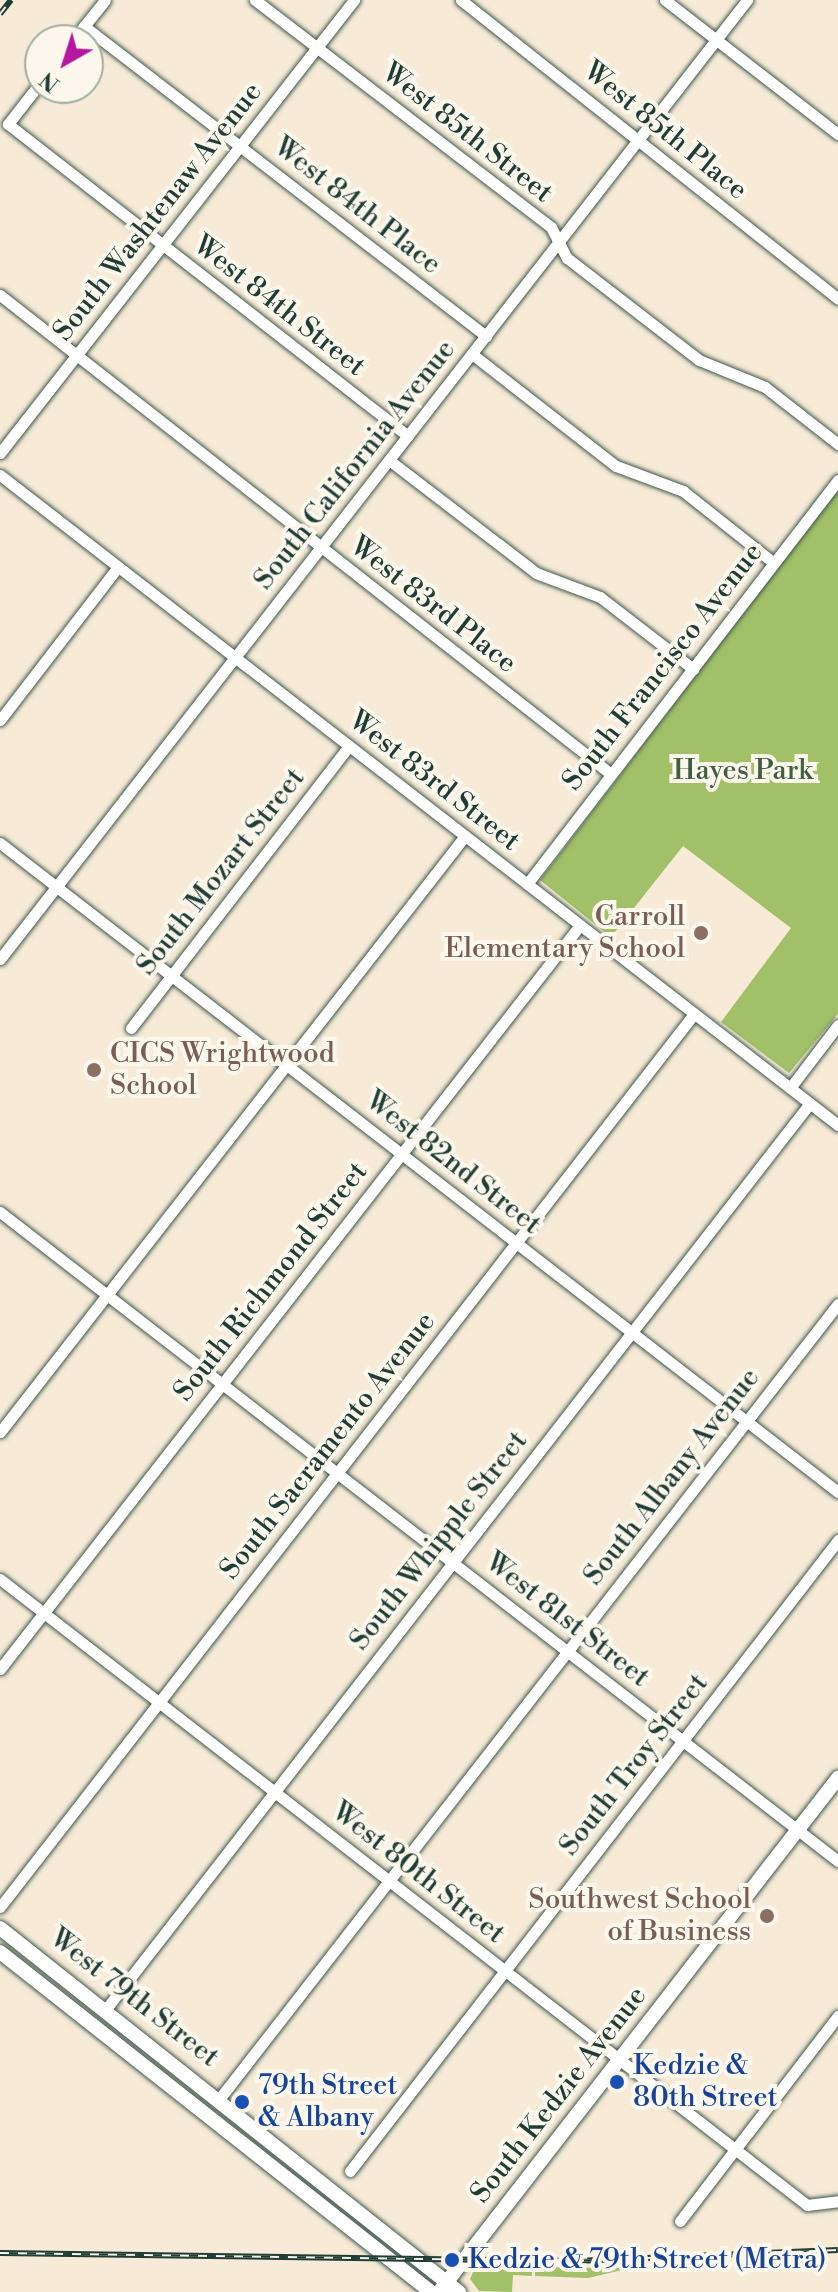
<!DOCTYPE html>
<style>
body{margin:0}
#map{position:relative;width:838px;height:2292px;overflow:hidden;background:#f7ebd7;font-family:"Libre Bodoni",serif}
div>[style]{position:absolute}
.green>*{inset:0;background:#a1c068}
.roads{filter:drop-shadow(0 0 2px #3f574c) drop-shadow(0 0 2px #3f574c)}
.minor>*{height:11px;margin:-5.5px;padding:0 5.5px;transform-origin:5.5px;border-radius:5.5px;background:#fff}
.major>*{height:14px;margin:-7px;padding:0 7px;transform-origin:7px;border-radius:7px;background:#fff}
.rail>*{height:6px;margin-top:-3px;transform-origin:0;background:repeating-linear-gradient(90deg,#fbf7ec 0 9px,#1f3d34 0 18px);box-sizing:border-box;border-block:2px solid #1f3d34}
.dots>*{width:22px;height:22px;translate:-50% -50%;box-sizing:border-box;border:4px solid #fbf7ec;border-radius:50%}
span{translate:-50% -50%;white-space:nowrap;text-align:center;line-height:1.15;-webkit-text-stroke:8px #fbf7ec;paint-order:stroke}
.street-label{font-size:28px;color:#1f3d34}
.park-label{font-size:28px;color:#405e41}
.education-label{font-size:28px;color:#785e54}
.right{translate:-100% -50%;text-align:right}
.left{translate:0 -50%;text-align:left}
.transit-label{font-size:28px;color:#164399}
.north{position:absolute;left:24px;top:24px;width:80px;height:80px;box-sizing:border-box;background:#fbf7ec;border:2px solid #a3ada2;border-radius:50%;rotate:219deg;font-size:22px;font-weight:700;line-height:32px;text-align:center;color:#1f3d34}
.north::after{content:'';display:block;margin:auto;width:28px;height:36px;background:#b5179e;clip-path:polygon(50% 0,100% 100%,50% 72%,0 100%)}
</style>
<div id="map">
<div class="green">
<i style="clip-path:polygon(838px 489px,838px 1014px,789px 1073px,721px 1022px,791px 928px,683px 846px,611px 937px,540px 880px)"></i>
<i style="clip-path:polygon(477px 2263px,532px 2267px,532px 2276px,513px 2275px,512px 2292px,479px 2291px,470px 2279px)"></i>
<i style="clip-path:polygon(535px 2267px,621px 2268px,622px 2270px,588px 2278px,535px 2276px)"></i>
</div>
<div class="roads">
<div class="minor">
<i style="left:255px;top:0;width:373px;rotate:37.5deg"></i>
<i style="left:551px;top:227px;width:35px;rotate:63deg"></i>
<i style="left:567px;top:258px;width:167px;rotate:37.7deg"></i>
<i style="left:699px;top:360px;width:71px;rotate:22.2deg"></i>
<i style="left:765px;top:387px;width:93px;rotate:38deg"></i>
<i style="left:461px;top:0;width:481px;rotate:38.4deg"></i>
<i style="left:665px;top:0;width:219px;rotate:37.8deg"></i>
<i style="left:84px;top:26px;width:508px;rotate:37.64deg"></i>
<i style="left:73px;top:40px;width:51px;rotate:-51.3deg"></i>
<i style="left:40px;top:83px;width:52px;rotate:128deg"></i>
<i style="left:8px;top:124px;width:507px;rotate:37.95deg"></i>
<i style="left:0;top:295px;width:776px;rotate:38.1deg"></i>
<i style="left:472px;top:354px;width:182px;rotate:37.9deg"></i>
<i style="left:616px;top:466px;width:72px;rotate:20.5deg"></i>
<i style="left:683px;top:491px;width:116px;rotate:38.4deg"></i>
<i style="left:0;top:453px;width:575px;rotate:-51.99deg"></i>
<i style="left:389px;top:460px;width:185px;rotate:37.5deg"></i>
<i style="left:536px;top:573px;width:68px;rotate:20.6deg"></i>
<i style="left:600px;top:597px;width:118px;rotate:37.7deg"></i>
<i style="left:0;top:475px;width:1061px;rotate:37.8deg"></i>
<i style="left:0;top:720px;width:193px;rotate:-52.4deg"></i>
<i style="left:0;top:843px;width:1060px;rotate:37.76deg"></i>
<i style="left:527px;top:884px;width:510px;rotate:-52.41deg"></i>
<i style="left:0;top:959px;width:1216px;rotate:-52.08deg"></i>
<i style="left:131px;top:1028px;width:356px;rotate:-52.3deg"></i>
<i style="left:790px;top:1088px;width:79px;rotate:-52.7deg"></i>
<i style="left:0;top:1212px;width:1060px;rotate:37.76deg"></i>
<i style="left:0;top:1432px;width:756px;rotate:-52.04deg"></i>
<i style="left:0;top:1579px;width:1021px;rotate:37.8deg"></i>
<i style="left:807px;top:2205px;width:31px;rotate:-7deg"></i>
<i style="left:0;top:1669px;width:943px;rotate:-52.06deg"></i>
<i style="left:0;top:1907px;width:1131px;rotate:-52.15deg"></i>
<i style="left:106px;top:2009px;width:1147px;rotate:-52.15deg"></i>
<i style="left:220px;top:2098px;width:1006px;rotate:-52.11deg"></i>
<i style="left:350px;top:2171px;width:798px;rotate:-52.28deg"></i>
<i style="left:680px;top:2221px;width:259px;rotate:-52.4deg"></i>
</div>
<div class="major">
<i style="left:0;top:1928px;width:586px;rotate:38.42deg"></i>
<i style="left:0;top:1952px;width:549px;rotate:38.27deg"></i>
<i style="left:439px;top:2292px;width:651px;rotate:-52.18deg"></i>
</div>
</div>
<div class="rail">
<i style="left:0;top:14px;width:18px;rotate:-52deg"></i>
<i style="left:0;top:2253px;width:575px;rotate:0.8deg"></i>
<i style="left:575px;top:2261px;width:263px;rotate:-2.4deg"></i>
</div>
<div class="dots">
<i style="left:701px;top:933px;background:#8d6e63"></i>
<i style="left:94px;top:1070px;background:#8d6e63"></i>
<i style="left:767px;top:1916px;background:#8d6e63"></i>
<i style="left:617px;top:2082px;background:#1a4fb4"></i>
<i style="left:242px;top:2102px;background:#1a4fb4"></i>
<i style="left:452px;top:2260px;background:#1a4fb4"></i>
</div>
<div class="street-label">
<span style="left:665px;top:131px;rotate:39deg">West 85th Place</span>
<span style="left:467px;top:133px;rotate:38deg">West 85th Street</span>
<span style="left:357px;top:206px;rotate:38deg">West 84th Place</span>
<span style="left:158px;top:212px;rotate:-52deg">South Washtenaw Avenue</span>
<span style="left:279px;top:306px;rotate:38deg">West 84th Street</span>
<span style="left:355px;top:465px;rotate:-52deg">South California Avenue</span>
<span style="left:433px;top:605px;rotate:38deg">West 83rd Place</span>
<span style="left:663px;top:667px;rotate:-52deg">South Francisco Avenue</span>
<span style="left:434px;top:781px;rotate:38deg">West 83rd Street</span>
<span style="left:221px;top:872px;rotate:-52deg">South Mozart Street</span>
<span style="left:453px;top:1163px;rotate:38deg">West 82nd Street</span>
<span style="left:271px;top:1282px;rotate:-52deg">South Richmond Street</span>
<span style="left:328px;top:1446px;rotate:-52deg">South Sacramento Avenue</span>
<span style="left:672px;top:1477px;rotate:-52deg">South Albany Avenue</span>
<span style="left:439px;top:1541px;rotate:-52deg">South Whipple Street</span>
<span style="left:567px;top:1620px;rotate:38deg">West 81st Street</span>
<span style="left:634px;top:1765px;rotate:-52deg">South Troy Street</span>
<span style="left:418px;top:1873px;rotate:38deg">West 80th Street</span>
<span style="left:134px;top:1998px;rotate:38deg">West 79th Street</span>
<span style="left:559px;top:2095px;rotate:-52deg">South Kedzie Avenue</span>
</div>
<div class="park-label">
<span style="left:743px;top:771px">Hayes Park</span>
</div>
<div class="education-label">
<span class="right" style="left:685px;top:933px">Carroll<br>Elementary School</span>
<span class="left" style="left:110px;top:1070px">CICS Wrightwood<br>School</span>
<span class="right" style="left:751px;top:1916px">Southwest School<br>of Business</span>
</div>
<div class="transit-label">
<span class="left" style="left:633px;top:2082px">Kedzie &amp;<br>80th Street</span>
<span class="left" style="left:258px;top:2102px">79th Street<br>&amp; Albany</span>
<span class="left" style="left:468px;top:2260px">Kedzie &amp; 79th Street (Metra)</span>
</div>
<div class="north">N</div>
</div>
